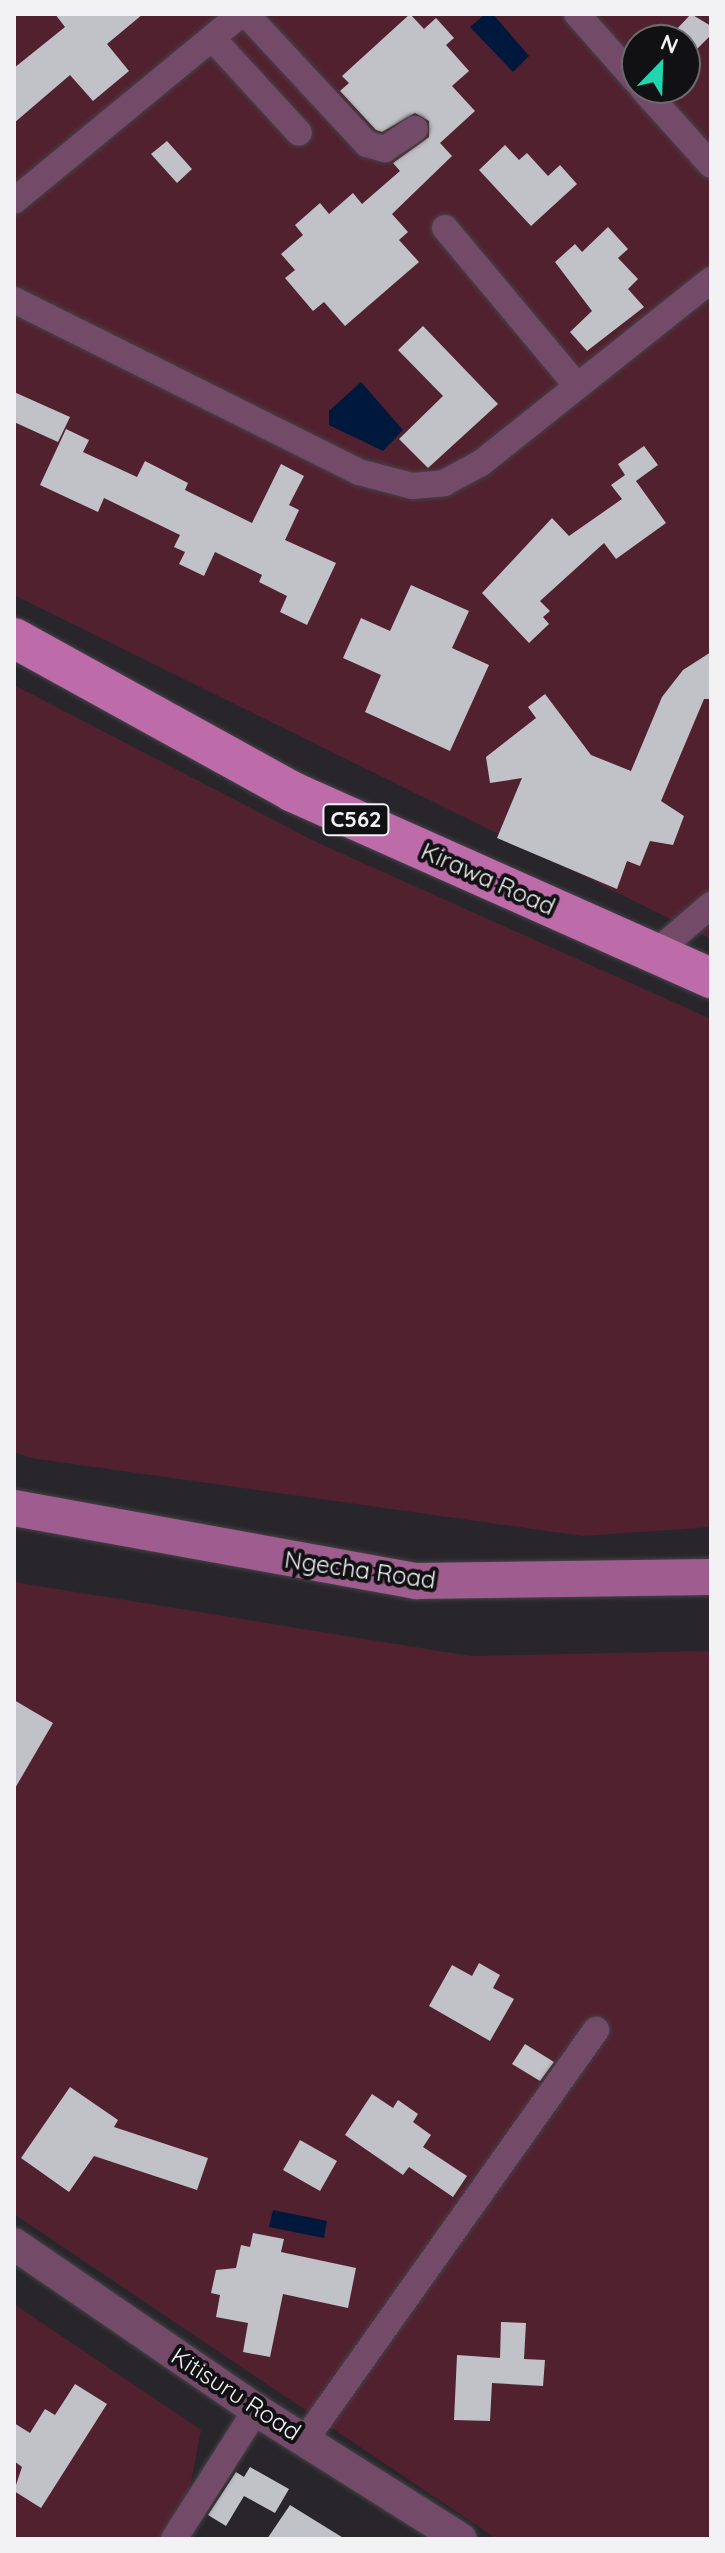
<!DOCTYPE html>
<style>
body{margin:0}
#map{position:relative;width:725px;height:2553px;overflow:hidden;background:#29262b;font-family:Quicksand,sans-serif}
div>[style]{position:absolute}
.green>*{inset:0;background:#522130}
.water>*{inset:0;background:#00183b}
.building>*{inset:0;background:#c1c1c8}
.roads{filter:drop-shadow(0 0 2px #454247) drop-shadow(0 0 2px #454247)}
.minor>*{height:26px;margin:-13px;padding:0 13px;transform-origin:13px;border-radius:13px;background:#734b69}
.tertiary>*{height:32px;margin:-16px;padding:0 16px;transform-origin:16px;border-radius:16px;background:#734b69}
.secondary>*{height:36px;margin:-18px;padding:0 18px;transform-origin:18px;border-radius:18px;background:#9e5d8e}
.primary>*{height:40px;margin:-20px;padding:0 20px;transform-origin:20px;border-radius:20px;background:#be6baa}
span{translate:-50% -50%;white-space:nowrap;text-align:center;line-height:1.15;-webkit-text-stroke:8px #111012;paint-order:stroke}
.shield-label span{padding:2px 6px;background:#111012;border:2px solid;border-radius:6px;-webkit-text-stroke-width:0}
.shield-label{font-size:22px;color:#f2f1f4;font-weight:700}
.street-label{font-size:24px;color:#f2f1f4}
.frame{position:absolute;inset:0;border:16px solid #f2f1f4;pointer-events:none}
.north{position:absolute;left:621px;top:24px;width:80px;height:80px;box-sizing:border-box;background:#111012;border:2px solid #6b6a6c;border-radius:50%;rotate:23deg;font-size:22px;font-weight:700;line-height:32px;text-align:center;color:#f2f1f4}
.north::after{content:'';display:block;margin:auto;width:28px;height:36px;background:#21d5af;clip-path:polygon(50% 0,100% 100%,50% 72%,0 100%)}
</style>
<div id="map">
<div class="green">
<i style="clip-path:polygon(evenodd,14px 14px,711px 14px,711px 939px,14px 595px,14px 14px,637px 40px,685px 40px,685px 88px,637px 88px,637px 40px)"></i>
<i style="clip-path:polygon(14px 685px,314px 841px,711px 1019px,711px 1527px,583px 1536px,31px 1458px,14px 1452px)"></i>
<i style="clip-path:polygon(14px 1582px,470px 1656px,711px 1651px,711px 2539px,497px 2539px,14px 2214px)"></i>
<i style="clip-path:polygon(14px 2304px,201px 2430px,180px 2539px,14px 2539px)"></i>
</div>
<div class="water">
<i style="clip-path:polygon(485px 14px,493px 14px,529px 56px,513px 72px,470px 27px)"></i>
<i style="clip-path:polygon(361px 382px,403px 430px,383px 451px,329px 425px,329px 411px)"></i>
<i style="clip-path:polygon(273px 2210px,327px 2221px,324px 2238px,269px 2227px)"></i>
</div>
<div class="building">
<i style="clip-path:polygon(55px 14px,143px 14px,107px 44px,129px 71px,93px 101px,70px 75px,14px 123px,14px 68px,65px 27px)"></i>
<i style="clip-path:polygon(410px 14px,424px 29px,436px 18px,454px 38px,446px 45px,469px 71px,452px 86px,475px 111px,440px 143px,452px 156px,392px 214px,408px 232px,399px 240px,419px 262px,345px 326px,324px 302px,313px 311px,285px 278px,295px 270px,281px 254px,303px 235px,295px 225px,320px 203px,329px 214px,353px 193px,362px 204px,400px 171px,393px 163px,429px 137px,429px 121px,415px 113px,382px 132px,376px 130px,340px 91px,349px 83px,342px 76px)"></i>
<i style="clip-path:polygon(691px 14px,711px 26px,711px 35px,696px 50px,675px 31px)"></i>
<i style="clip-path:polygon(167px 141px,192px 169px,177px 183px,151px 154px)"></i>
<i style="clip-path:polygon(505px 145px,519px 160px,527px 153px,548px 176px,560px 165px,577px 184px,531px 226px,479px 170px)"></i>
<i style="clip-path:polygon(608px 227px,628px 249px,618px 258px,638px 279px,628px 289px,644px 307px,587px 351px,570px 332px,592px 311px,555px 262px,575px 244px,582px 252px)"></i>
<i style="clip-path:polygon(423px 326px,498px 404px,428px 468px,399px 439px,443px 396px,398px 350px)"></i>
<i style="clip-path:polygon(14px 392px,70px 417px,58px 442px,14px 422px)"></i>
<i style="clip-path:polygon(66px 429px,89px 440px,83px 452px,137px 477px,145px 461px,188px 483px,185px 490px,252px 523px,281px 464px,304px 476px,289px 505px,299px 510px,285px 540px,336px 563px,307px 625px,280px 612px,287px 596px,259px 582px,262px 575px,215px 552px,204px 576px,179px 564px,185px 552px,174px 547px,180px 535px,104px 498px,98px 512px,40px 485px)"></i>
<i style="clip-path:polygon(644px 446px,658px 465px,636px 481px,666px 523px,616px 559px,604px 543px,540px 601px,550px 611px,543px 617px,549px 624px,529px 643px,482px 593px,552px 518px,569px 536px,622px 499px,611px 485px,625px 475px,618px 464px)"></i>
<i style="clip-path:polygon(411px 585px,469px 611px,452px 648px,489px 665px,450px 751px,365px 712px,381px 675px,343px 658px,361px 618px,390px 631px)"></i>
<i style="clip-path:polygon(711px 652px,711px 699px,704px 699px,661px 801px,684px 816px,673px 845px,650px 841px,640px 866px,627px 861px,617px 889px,497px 838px,522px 778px,490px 783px,486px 757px,536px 718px,528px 707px,545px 694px,591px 755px,631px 771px,662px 697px,683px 670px)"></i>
<i style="clip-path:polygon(14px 1700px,53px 1723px,14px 1790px)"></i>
<i style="clip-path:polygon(479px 1963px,500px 1975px,493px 1988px,514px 1999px,490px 2041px,429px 2006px,452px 1965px,472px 1976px)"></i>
<i style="clip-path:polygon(525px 2044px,554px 2062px,540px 2081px,512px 2064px)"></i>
<i style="clip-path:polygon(70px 2087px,118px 2120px,114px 2127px,208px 2158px,197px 2190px,94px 2156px,69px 2192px,21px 2158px)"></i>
<i style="clip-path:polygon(372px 2094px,393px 2108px,398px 2100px,418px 2114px,413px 2122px,431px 2135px,423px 2147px,467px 2176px,453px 2197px,409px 2167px,403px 2175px,345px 2135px)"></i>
<i style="clip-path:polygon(300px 2140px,337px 2161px,320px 2191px,283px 2170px)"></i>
<i style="clip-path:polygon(253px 2233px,284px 2239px,281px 2252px,356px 2268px,348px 2308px,283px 2294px,270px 2357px,243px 2352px,248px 2323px,216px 2317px,220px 2295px,211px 2293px,216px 2270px,236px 2268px,241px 2245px,250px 2247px)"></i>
<i style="clip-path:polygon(501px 2322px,526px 2323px,524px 2359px,545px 2360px,543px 2386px,492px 2383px,490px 2421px,454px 2420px,457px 2355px,500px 2358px)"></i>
<i style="clip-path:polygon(75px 2384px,107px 2404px,41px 2508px,14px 2491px,22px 2467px,14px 2461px,14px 2423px,30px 2433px,45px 2409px,55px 2415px)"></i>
<i style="clip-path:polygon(250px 2467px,289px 2489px,275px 2513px,244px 2496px,226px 2526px,208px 2515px,236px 2472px,244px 2477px)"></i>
<i style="clip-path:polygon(290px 2505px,345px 2539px,267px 2539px)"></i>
</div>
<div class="roads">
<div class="minor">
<i style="left:246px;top:14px;width:178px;rotate:47.1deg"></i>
<i style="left:367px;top:144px;width:19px;rotate:16deg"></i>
<i style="left:385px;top:149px;width:36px;rotate:-34deg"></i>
<i style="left:577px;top:14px;width:91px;rotate:48.6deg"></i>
<i style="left:213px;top:39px;width:127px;rotate:47.5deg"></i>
<i style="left:642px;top:88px;width:103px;rotate:48.1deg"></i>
<i style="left:14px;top:201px;width:294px;rotate:-39.5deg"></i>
<i style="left:445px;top:228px;width:206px;rotate:50.1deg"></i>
<i style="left:14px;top:300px;width:385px;rotate:26.5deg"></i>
<i style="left:359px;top:472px;width:55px;rotate:14.8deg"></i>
<i style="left:412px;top:486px;width:32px;rotate:-5deg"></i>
<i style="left:444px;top:483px;width:42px;rotate:-28.4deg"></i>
<i style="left:481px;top:463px;width:294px;rotate:-38.5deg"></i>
<i style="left:655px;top:953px;width:74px;rotate:-40.6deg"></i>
<i style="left:305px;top:2440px;width:503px;rotate:-54.63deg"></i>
<i style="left:174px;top:2539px;width:153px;rotate:-57.6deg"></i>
</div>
<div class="tertiary">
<i style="left:14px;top:2244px;width:293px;rotate:34.4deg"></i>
<i style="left:256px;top:2410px;width:242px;rotate:32.2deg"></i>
</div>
<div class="secondary">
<i style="left:14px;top:1508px;width:409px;rotate:10.3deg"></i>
<i style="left:416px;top:1581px;width:295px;rotate:-0.8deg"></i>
</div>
<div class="primary">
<i style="left:14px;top:638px;width:319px;rotate:28.9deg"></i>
<i style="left:293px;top:792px;width:458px;rotate:24deg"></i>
</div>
</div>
<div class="shield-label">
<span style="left:356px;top:820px">C562</span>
</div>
<div class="street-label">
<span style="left:488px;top:879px;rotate:24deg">Kirawa Road</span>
<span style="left:360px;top:1570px;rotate:8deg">Ngecha Road</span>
<span style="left:236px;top:2394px;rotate:33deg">Kitisuru Road</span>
</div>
<div class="frame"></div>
<div class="north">N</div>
</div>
